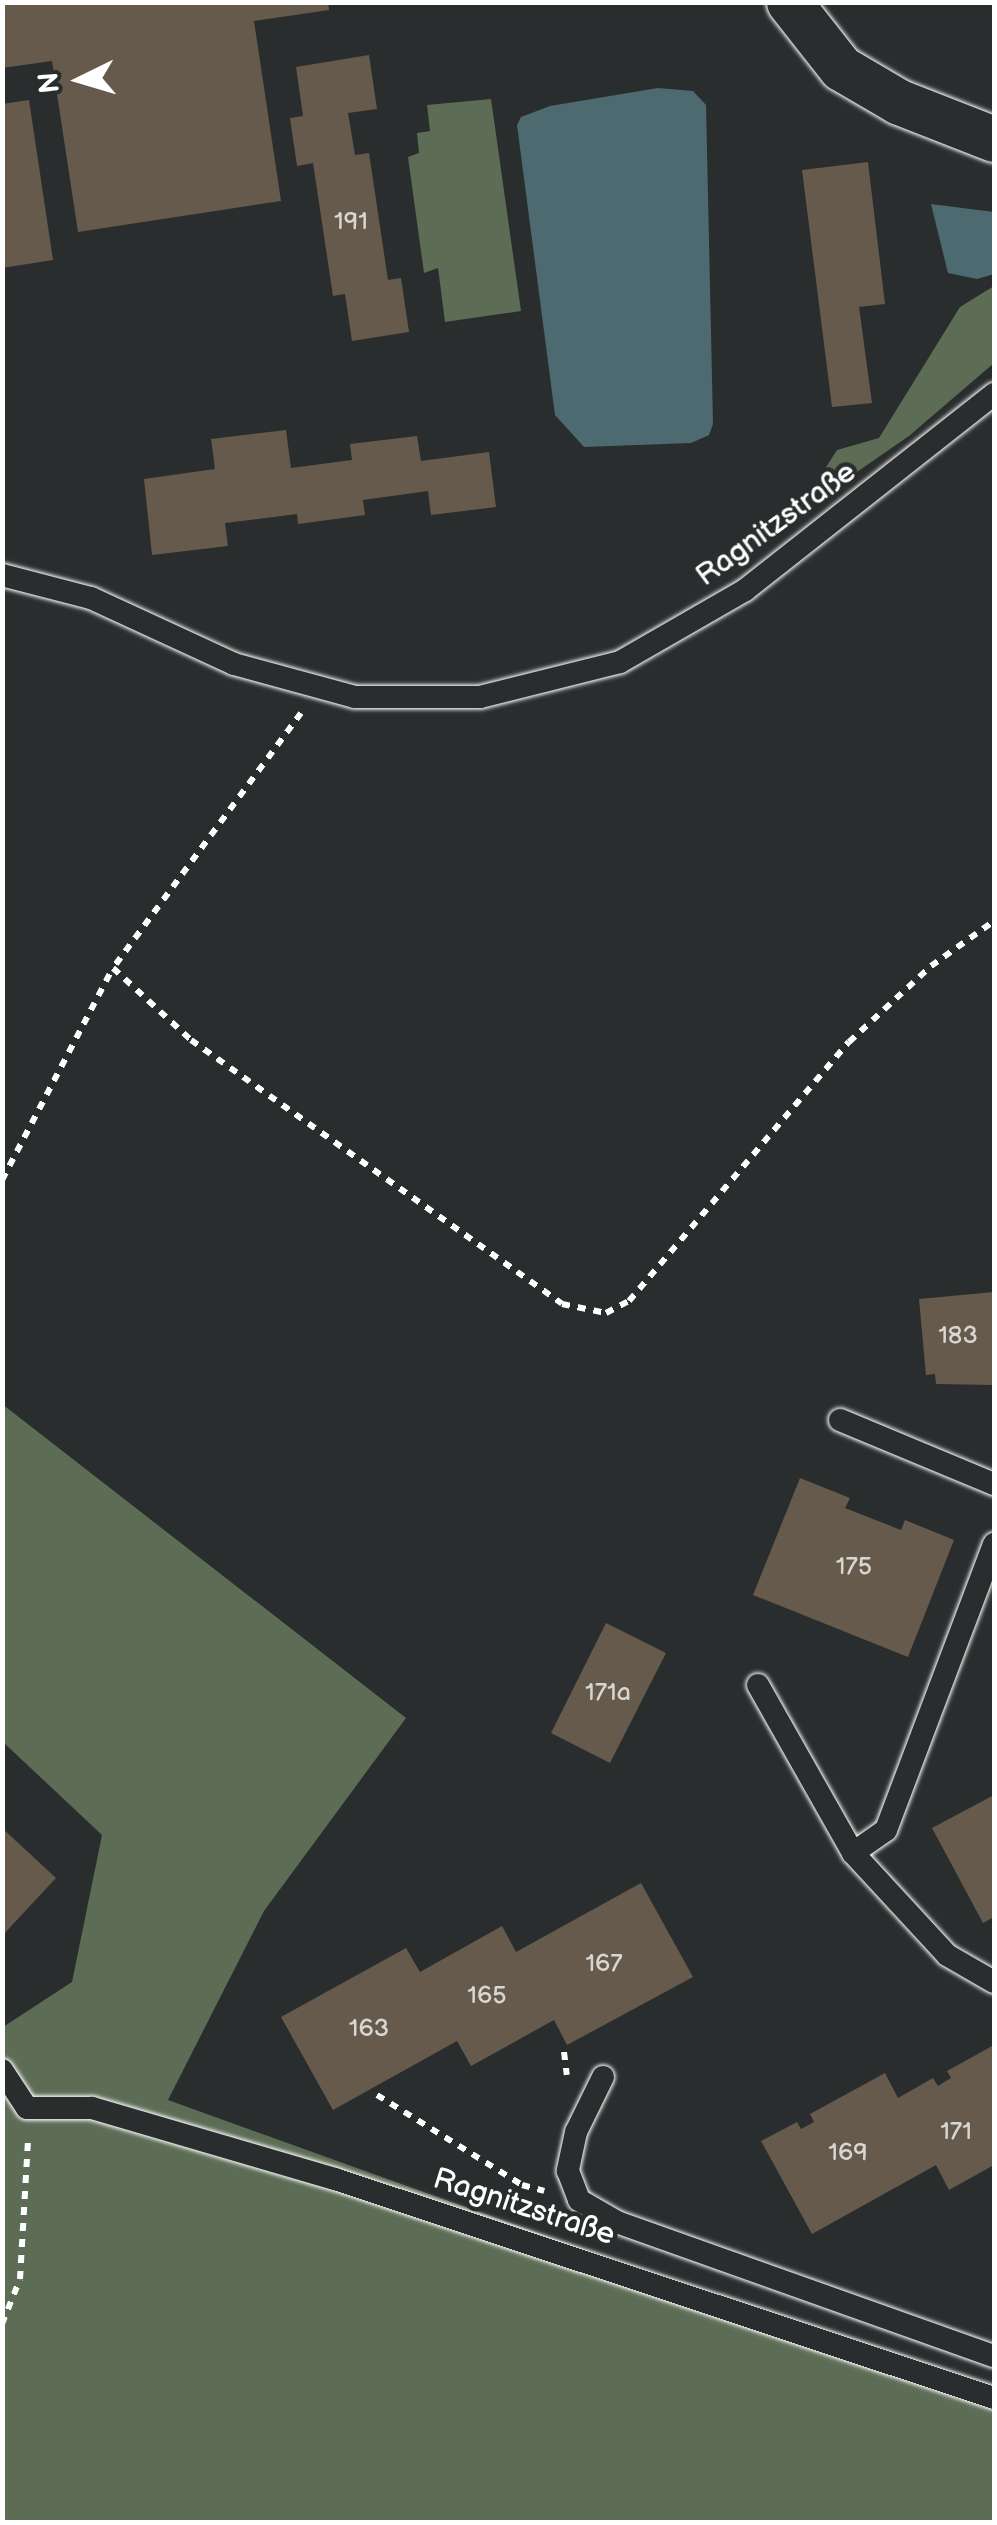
<!DOCTYPE html>
<meta charset="utf-8">
<style>
body{margin:0}
#map{position:relative;width:997px;height:2525px;overflow:hidden;background:#2a2d2e;font-family:"Balsamiq Sans",sans-serif}
div>[style]{position:absolute}
.green>*{inset:0;background:#5c6c55}
.water>*{inset:0;background:#4d6a70}
.building>*{inset:0;background:#655a4c}
.path>*{height:6px;margin-top:-3px;transform-origin:0;background:repeating-linear-gradient(90deg,#fff 0 8px,transparent 0 16px)}
.roads{filter:drop-shadow(0 0 2px #fff) drop-shadow(0 0 2px #fff)}
.service>*{height:22px;margin:-11px;padding:0 11px;transform-origin:11px;border-radius:11px;background:#2a2d2e}
.minor>*{height:45px;margin:-22.5px;padding:0 22.5px;transform-origin:22.5px;border-radius:22.5px;background:#2a2d2e}
span{translate:-50% -50%;white-space:nowrap;text-align:center;line-height:1.15;-webkit-text-stroke:9px #2a2d2e;paint-order:stroke}
.number-label{font-size:25px;color:#d8d6d2}
.number-label span{-webkit-text-stroke-width:0}
.street-label{font-size:30px;color:#fff}
.frame{position:absolute;inset:0;border:5px solid #fff;pointer-events:none}
.north{position:absolute;left:30px;top:30px;width:100px;height:100px;-webkit-text-stroke:8px #2a2d2e;paint-order:stroke;rotate:265deg;font-size:28px;font-weight:700;line-height:40px;text-align:center;color:#fff}
.north::after{content:'';display:block;margin:auto;width:35px;height:45px;background:#fff;clip-path:polygon(50% 0,100% 100%,50% 72%,0 100%)}
</style>
<div id="map">
<div class="green">
<i style="clip-path:polygon(491px 99px,521px 311px,445px 322px,438px 268px,424px 273px,408px 157px,419px 153px,417px 133px,430px 131px,427px 105px)"></i>
<i style="clip-path:polygon(994px 286px,994px 363px,909px 436px,838px 485px,808px 495px,837px 450px,879px 438px,960px 307px)"></i>
<i style="clip-path:polygon(2px 1404px,406px 1718px,264px 1911px,168px 2100px,994px 2397px,994px 2522px,3px 2522px,3px 2027px,72px 1982px,102px 1835px,3px 1742px)"></i>
</div>
<div class="water">
<i style="clip-path:polygon(658px 88px,693px 91px,706px 105px,713px 424px,709px 435px,691px 443px,584px 447px,555px 415px,517px 125px,521px 117px,550px 106px)"></i>
<i style="clip-path:polygon(931px 204px,994px 212px,994px 274px,977px 279px,948px 273px)"></i>
</div>
<div class="building">
<i style="clip-path:polygon(2px 2px,328px 2px,329px 10px,254px 21px,281px 201px,78px 232px,52px 61px,2px 68px)"></i>
<i style="clip-path:polygon(369px 55px,377px 109px,348px 113px,355px 155px,369px 153px,388px 280px,401px 278px,409px 332px,352px 341px,345px 294px,333px 296px,313px 163px,297px 166px,290px 118px,303px 116px,296px 67px)"></i>
<i style="clip-path:polygon(29px 100px,53px 260px,2px 268px,2px 104px)"></i>
<i style="clip-path:polygon(868px 162px,885px 304px,859px 307px,872px 403px,832px 407px,802px 170px)"></i>
<i style="clip-path:polygon(286px 430px,291px 468px,352px 460px,350px 444px,417px 436px,421px 461px,489px 452px,496px 507px,431px 515px,428px 491px,363px 500px,365px 515px,298px 524px,297px 514px,225px 523px,228px 546px,152px 555px,144px 479px,215px 469px,211px 439px)"></i>
<i style="clip-path:polygon(994px 1292px,994px 1385px,936px 1384px,935px 1374px,926px 1375px,919px 1299px)"></i>
<i style="clip-path:polygon(800px 1478px,850px 1498px,845px 1508px,901px 1530px,905px 1520px,954px 1540px,908px 1657px,753px 1595px)"></i>
<i style="clip-path:polygon(606px 1623px,666px 1653px,610px 1763px,551px 1733px)"></i>
<i style="clip-path:polygon(994px 1795px,994px 1917px,983px 1923px,932px 1828px)"></i>
<i style="clip-path:polygon(2px 1828px,56px 1878px,2px 1936px)"></i>
<i style="clip-path:polygon(641px 1883px,693px 1977px,567px 2045px,554px 2020px,471px 2066px,457px 2041px,333px 2110px,281px 2017px,406px 1948px,420px 1972px,502px 1926px,516px 1952px)"></i>
<i style="clip-path:polygon(994px 2045px,994px 2165px,949px 2190px,936px 2165px,812px 2234px,761px 2141px,797px 2122px,801px 2129px,814px 2122px,810px 2114px,885px 2073px,898px 2098px,933px 2078px,938px 2086px,951px 2078px,947px 2071px)"></i>
</div>
<div class="path">
<i style="left:301px;top:713px;width:317px;rotate:126.4deg"></i>
<i style="left:113px;top:968px;width:106px;rotate:42.7deg"></i>
<i style="left:191px;top:1040px;width:455px;rotate:35.4deg"></i>
<i style="left:562px;top:1304px;width:45px;rotate:11.6deg"></i>
<i style="left:606px;top:1313px;width:26px;rotate:-28deg"></i>
<i style="left:629px;top:1301px;width:340px;rotate:-49.7deg"></i>
<i style="left:849px;top:1042px;width:112px;rotate:-42.8deg"></i>
<i style="left:931px;top:966px;width:77px;rotate:-35.5deg"></i>
<i style="left:2px;top:1180px;width:239px;rotate:-62.4deg"></i>
<i style="left:564px;top:2052px;width:23px;rotate:83deg"></i>
<i style="left:377px;top:2095px;width:171px;rotate:31.8deg"></i>
<i style="left:522px;top:2185px;width:23px;rotate:15deg"></i>
<i style="left:2px;top:2324px;width:48px;rotate:-68.2deg"></i>
<i style="left:20px;top:2279px;width:140px;rotate:-86.7deg"></i>
</div>
<div class="roads">
<div class="service">
<i style="left:2px;top:575px;width:92px;rotate:14.5deg"></i>
<i style="left:91px;top:598px;width:157px;rotate:24.8deg"></i>
<i style="left:234px;top:664px;width:125px;rotate:15.3deg"></i>
<i style="left:355px;top:697px;width:125px"></i>
<i style="left:480px;top:697px;width:144px;rotate:-14deg"></i>
<i style="left:620px;top:662px;width:144px;rotate:-29.9deg"></i>
<i style="left:745px;top:590px;width:317px;rotate:-38.2deg"></i>
<i style="left:840px;top:1420px;width:167px;rotate:22.6deg"></i>
<i style="left:758px;top:1685px;width:193px;rotate:60.5deg"></i>
<i style="left:853px;top:1853px;width:139px;rotate:47.3deg"></i>
<i style="left:947px;top:1955px;width:54px;rotate:29.9deg"></i>
<i style="left:853px;top:1853px;width:40px;rotate:-34.9deg"></i>
<i style="left:886px;top:1830px;width:306px;rotate:-69.3deg"></i>
<i style="left:2px;top:2070px;width:45px;rotate:56.7deg"></i>
<i style="left:27px;top:2108px;width:65px"></i>
<i style="left:92px;top:2108px;width:253px;rotate:16.3deg"></i>
<i style="left:335px;top:2179px;width:694px;rotate:18.38deg"></i>
<i style="left:603px;top:2077px;width:61px;rotate:116.1deg"></i>
<i style="left:576px;top:2132px;width:40px;rotate:102deg"></i>
<i style="left:568px;top:2171px;width:31px;rotate:69deg"></i>
<i style="left:579px;top:2200px;width:44px;rotate:30.1deg"></i>
<i style="left:617px;top:2222px;width:400px;rotate:19.6deg"></i>
</div>
<div class="minor">
<i style="left:789px;top:2px;width:84px;rotate:51.8deg"></i>
<i style="left:841px;top:68px;width:67px;rotate:30.4deg"></i>
<i style="left:899px;top:102px;width:102px;rotate:21.3deg"></i>
</div>
</div>
<div class="number-label">
<span style="left:351px;top:222px">191</span>
<span style="left:958px;top:1336px">183</span>
<span style="left:854px;top:1567px">175</span>
<span style="left:608px;top:1693px">171a</span>
<span style="left:604px;top:1964px">167</span>
<span style="left:487px;top:1996px">165</span>
<span style="left:369px;top:2029px">163</span>
<span style="left:956px;top:2132px">171</span>
<span style="left:848px;top:2153px">169</span>
</div>
<div class="street-label">
<span style="left:776px;top:524px;rotate:-36deg">Ragnitzstraße</span>
<span style="left:524px;top:2207px;rotate:18deg">Ragnitzstraße</span>
</div>
<div class="frame"></div>
<div class="north">N</div>
</div>
